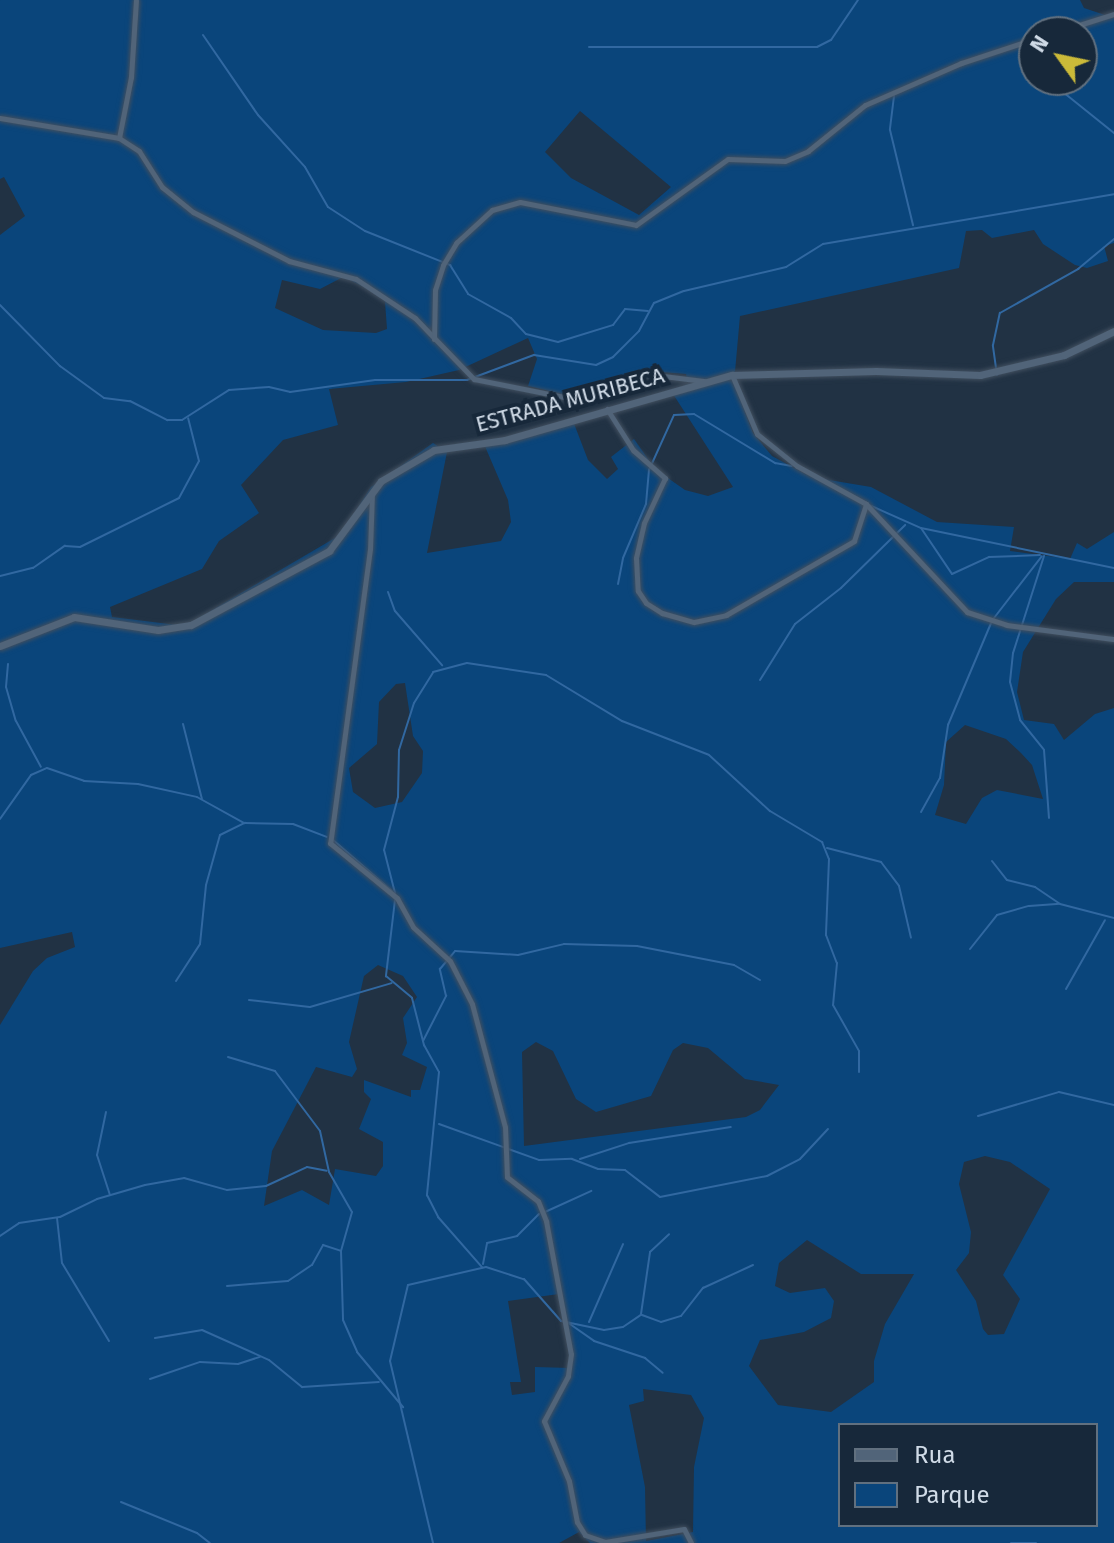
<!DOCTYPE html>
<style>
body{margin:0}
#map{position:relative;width:1114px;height:1543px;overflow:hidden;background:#213244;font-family:"Fira Sans",sans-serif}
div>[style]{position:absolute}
.green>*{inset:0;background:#0a457b}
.stream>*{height:2px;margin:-1px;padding:0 1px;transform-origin:1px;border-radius:1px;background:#3168a1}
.roads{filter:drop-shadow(0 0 2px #414f5f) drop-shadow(0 0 2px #414f5f)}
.minor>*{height:5px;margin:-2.5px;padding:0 2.5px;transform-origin:2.5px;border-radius:2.5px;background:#516479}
.tertiary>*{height:7px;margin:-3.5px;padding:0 3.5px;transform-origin:3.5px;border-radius:3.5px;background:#516479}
span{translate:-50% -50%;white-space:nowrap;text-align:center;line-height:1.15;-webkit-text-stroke:8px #17283a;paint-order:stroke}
.street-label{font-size:22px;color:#d0dbe7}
.legend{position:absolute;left:838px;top:1423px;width:260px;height:104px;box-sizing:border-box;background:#17283a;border:2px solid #61707f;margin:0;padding:10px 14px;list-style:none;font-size:24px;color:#d0dbe7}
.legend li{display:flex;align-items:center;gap:16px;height:40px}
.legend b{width:40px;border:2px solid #61707f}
.north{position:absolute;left:1018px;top:16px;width:80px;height:80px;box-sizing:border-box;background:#17283a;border:2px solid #61707f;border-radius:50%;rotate:303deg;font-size:22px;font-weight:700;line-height:32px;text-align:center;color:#d0dbe7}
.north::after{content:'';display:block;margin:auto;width:28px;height:36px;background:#cbba39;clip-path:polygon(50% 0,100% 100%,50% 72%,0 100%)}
</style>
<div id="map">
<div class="green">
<i style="clip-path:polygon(evenodd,0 0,1080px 0,1084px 8px,1114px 18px,1114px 243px,1104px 246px,1108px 261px,1087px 268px,1075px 265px,1043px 244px,1034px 230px,992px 238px,982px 230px,966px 231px,959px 268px,740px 316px,734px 383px,753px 433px,772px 456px,811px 477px,871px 487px,937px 522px,1014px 527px,1010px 551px,1070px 559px,1077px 543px,1087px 549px,1114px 532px,1114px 582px,1074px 582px,1056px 599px,1023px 652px,1017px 692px,1024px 720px,1054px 724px,1064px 740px,1095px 714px,1114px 708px,1114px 1543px,590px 1543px,579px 1532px,559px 1543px,0 1543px,0 1025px,33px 971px,47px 958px,75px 947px,72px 932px,0 948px,0 235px,25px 216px,4px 177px,0 179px,0 0,1034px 32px,1082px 32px,1082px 80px,1034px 80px,1034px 32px,0 0,580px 111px,671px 187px,639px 215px,571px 178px,545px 152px,580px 111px,0 0,343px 277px,379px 294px,385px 302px,387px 329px,376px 333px,323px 330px,275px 308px,282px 280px,320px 289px,343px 277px,0 0,528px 338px,537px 359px,528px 386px,562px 394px,576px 396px,648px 371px,686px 374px,688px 383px,673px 394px,733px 487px,708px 496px,685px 490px,655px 469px,634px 439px,611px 457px,618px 469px,607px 479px,588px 460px,573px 421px,484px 444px,508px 500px,511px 522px,501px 541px,427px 553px,447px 452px,433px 443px,371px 487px,340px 535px,185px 626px,112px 617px,110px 607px,202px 569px,219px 541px,259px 513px,241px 485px,283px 440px,338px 425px,329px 389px,406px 382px,459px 370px,528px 338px,0 0,405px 683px,413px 736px,423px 751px,422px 773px,402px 802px,375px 808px,353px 792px,349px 768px,377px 744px,379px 702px,396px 684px,405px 683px,0 0,965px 725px,1006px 739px,1021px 753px,1032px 765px,1043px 799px,997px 790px,982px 798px,966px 824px,935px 815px,944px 785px,946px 742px,965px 725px,0 0,378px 965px,403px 976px,417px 997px,403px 1018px,407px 1043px,402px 1055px,427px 1067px,420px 1090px,411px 1090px,411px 1097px,364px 1080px,364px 1092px,371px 1099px,359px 1129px,383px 1142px,383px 1166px,376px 1176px,335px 1169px,329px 1205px,302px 1190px,264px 1206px,272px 1151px,316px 1067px,352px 1077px,357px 1069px,349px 1042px,364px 976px,378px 965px,0 0,536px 1042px,553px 1051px,576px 1099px,596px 1112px,651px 1096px,673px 1050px,683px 1043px,708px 1048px,745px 1079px,779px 1085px,760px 1110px,746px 1117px,524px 1146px,522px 1052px,536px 1042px,0 0,985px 1156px,1010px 1162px,1050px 1189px,1003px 1275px,1020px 1299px,1004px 1334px,988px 1335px,983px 1329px,976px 1301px,956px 1270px,969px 1253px,971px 1232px,959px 1184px,964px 1162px,985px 1156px,0 0,807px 1240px,861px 1274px,914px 1274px,885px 1324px,874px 1361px,874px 1382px,831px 1412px,778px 1405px,749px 1366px,760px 1340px,804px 1332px,831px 1318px,834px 1301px,825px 1288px,790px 1293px,775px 1286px,779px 1263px,807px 1240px,0 0,559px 1294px,571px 1368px,535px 1367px,535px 1392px,512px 1395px,510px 1382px,521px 1382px,508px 1301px,559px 1294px,0 0,643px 1389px,691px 1395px,704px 1418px,694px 1467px,693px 1532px,646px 1541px,645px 1487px,629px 1405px,644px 1401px,643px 1389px,0 0,840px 1425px,1096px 1425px,1096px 1525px,840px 1525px,840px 1425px)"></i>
</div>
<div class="stream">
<i style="left:203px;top:35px;width:97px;rotate:55.5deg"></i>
<i style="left:258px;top:115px;width:70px;rotate:47.9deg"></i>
<i style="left:305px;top:167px;width:46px;rotate:60.1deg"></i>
<i style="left:328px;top:207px;width:44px;rotate:33deg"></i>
<i style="left:365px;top:231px;width:92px;rotate:21.8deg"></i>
<i style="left:450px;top:265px;width:34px;rotate:58deg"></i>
<i style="left:468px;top:294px;width:49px;rotate:29.2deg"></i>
<i style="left:511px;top:318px;width:22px;rotate:47deg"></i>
<i style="left:526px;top:334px;width:33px;rotate:14deg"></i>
<i style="left:558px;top:342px;width:58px;rotate:-17.2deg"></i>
<i style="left:613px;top:325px;width:20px;rotate:-53deg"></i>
<i style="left:625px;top:309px;width:23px;rotate:5deg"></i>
<i style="left:1025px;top:45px;width:16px;rotate:55deg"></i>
<i style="left:589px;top:47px;width:228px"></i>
<i style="left:817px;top:47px;width:16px;rotate:-27deg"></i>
<i style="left:831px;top:40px;width:48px;rotate:-56deg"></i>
<i style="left:1048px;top:80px;width:85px;rotate:38.8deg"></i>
<i style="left:894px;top:96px;width:34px;rotate:97deg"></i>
<i style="left:890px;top:130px;width:98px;rotate:76.4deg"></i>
<i style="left:0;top:305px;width:86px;rotate:45.5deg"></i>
<i style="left:60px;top:366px;width:54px;rotate:36deg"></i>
<i style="left:104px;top:398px;width:26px;rotate:7deg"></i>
<i style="left:130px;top:401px;width:42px;rotate:27.2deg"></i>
<i style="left:167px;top:420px;width:15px"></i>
<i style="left:182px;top:420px;width:56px;rotate:-32.6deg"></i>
<i style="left:229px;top:390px;width:40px;rotate:-4.3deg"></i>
<i style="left:269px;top:387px;width:22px;rotate:13deg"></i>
<i style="left:290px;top:392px;width:86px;rotate:-8deg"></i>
<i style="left:375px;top:380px;width:92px"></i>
<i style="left:467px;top:380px;width:72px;rotate:-20.5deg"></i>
<i style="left:534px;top:355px;width:63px;rotate:9.2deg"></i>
<i style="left:596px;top:365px;width:19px;rotate:-25deg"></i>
<i style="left:613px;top:357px;width:37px;rotate:-45deg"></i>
<i style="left:639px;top:331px;width:32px;rotate:-62deg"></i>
<i style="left:654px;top:303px;width:32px;rotate:-22deg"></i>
<i style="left:684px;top:291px;width:105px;rotate:-13.2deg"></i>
<i style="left:786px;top:267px;width:44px;rotate:-31.9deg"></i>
<i style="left:823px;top:244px;width:295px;rotate:-9.7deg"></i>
<i style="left:997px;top:375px;width:30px;rotate:-98deg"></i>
<i style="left:993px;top:345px;width:33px;rotate:-78deg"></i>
<i style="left:1000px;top:313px;width:90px;rotate:-29.4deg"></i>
<i style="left:1078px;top:269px;width:47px;rotate:-39.8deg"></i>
<i style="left:869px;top:505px;width:57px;rotate:23.9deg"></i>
<i style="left:921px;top:528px;width:197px;rotate:11.7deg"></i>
<i style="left:921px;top:528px;width:55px;rotate:56deg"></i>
<i style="left:952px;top:574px;width:41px;rotate:-24.7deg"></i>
<i style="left:989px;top:557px;width:51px;rotate:-2.2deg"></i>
<i style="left:1044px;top:556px;width:102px;rotate:107.7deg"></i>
<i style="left:1013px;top:653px;width:29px;rotate:96deg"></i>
<i style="left:1010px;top:682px;width:39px;rotate:75deg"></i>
<i style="left:1020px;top:720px;width:38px;rotate:51deg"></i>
<i style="left:1044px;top:750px;width:68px;rotate:85.8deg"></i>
<i style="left:0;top:576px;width:34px;rotate:-14deg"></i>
<i style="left:33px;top:568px;width:39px;rotate:-35deg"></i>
<i style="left:65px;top:546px;width:15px;rotate:4deg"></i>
<i style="left:80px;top:547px;width:110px;rotate:-26.3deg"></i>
<i style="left:179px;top:498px;width:42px;rotate:-61.6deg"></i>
<i style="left:199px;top:461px;width:44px;rotate:-104.3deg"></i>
<i style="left:618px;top:584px;width:26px;rotate:-79deg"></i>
<i style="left:623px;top:558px;width:59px;rotate:-66.9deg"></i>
<i style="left:646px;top:504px;width:34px;rotate:-85deg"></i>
<i style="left:649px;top:470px;width:60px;rotate:-65.6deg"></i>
<i style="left:674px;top:415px;width:20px;rotate:-3deg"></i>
<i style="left:694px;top:414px;width:95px;rotate:31.2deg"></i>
<i style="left:775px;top:463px;width:17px;rotate:10deg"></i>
<i style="left:388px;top:592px;width:20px;rotate:70deg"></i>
<i style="left:395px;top:611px;width:72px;rotate:49deg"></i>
<i style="left:994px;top:618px;width:78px;rotate:-52.3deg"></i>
<i style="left:8px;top:664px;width:23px;rotate:95deg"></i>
<i style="left:6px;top:687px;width:35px;rotate:74deg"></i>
<i style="left:16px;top:721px;width:52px;rotate:61.5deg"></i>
<i style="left:760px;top:680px;width:66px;rotate:-58deg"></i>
<i style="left:795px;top:624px;width:58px;rotate:-38deg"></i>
<i style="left:841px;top:588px;width:90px;rotate:-44.5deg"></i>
<i style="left:183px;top:724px;width:77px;rotate:75.8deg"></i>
<i style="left:921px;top:812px;width:39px;rotate:-61deg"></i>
<i style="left:940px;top:778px;width:54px;rotate:-81.4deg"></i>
<i style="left:948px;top:725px;width:111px;rotate:-67.1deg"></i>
<i style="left:0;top:819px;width:54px;rotate:-54.8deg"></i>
<i style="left:31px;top:775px;width:17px;rotate:-24deg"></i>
<i style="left:47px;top:768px;width:39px;rotate:19deg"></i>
<i style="left:84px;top:781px;width:54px;rotate:3.2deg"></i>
<i style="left:138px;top:784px;width:60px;rotate:12.4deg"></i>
<i style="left:197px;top:797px;width:54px;rotate:29deg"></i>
<i style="left:333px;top:840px;width:78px;rotate:40.8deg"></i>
<i style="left:827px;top:848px;width:56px;rotate:14.5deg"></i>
<i style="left:881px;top:862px;width:30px;rotate:53deg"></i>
<i style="left:899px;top:886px;width:53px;rotate:77deg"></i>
<i style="left:992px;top:861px;width:24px;rotate:52deg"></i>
<i style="left:1007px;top:880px;width:29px;rotate:14deg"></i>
<i style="left:1035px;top:887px;width:29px;rotate:34deg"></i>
<i style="left:395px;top:893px;width:44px;rotate:-104.3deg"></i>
<i style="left:384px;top:850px;width:55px;rotate:-75.2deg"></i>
<i style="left:398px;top:797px;width:47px;rotate:-88.8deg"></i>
<i style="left:399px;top:750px;width:49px;rotate:-72.3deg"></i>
<i style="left:414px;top:703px;width:36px;rotate:-58deg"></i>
<i style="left:433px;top:672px;width:35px;rotate:-15deg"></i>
<i style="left:467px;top:663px;width:80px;rotate:8.6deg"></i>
<i style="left:546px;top:675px;width:89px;rotate:31.2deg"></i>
<i style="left:622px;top:721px;width:93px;rotate:21.3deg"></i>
<i style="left:709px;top:755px;width:83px;rotate:42.6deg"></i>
<i style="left:770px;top:811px;width:61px;rotate:30.8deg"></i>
<i style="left:822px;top:842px;width:18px;rotate:68deg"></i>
<i style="left:829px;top:859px;width:76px;rotate:92.3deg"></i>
<i style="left:826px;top:935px;width:30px;rotate:69deg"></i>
<i style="left:837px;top:963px;width:42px;rotate:95.4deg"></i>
<i style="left:833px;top:1005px;width:53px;rotate:60.5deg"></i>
<i style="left:859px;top:1051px;width:21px;rotate:90deg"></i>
<i style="left:395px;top:900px;width:77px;rotate:96.8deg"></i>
<i style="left:386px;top:976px;width:34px;rotate:40deg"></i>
<i style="left:412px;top:998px;width:49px;rotate:75.7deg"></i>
<i style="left:424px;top:1045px;width:31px;rotate:61deg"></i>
<i style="left:439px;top:1072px;width:124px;rotate:95.6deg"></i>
<i style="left:427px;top:1195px;width:25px;rotate:63deg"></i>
<i style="left:438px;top:1217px;width:67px;rotate:48.7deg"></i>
<i style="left:970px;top:949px;width:43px;rotate:-51.5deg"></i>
<i style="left:997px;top:915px;width:33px;rotate:-16deg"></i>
<i style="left:1029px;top:906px;width:31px;rotate:-4deg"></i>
<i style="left:1060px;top:904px;width:56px;rotate:14.5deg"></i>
<i style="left:176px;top:981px;width:44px;rotate:-57deg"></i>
<i style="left:200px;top:944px;width:59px;rotate:-84.2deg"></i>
<i style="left:206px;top:885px;width:52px;rotate:-74.4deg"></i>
<i style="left:220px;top:835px;width:28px;rotate:-26deg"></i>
<i style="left:245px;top:823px;width:48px;rotate:1.2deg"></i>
<i style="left:293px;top:824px;width:36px;rotate:21deg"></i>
<i style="left:1066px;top:989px;width:79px;rotate:-60.5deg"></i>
<i style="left:249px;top:1000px;width:61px;rotate:6.5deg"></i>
<i style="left:310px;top:1007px;width:85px;rotate:-16.3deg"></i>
<i style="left:423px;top:1041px;width:51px;rotate:-62.9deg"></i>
<i style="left:446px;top:996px;width:28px;rotate:-103deg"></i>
<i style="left:440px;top:969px;width:23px;rotate:-50deg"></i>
<i style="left:455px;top:951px;width:63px;rotate:3.6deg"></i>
<i style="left:518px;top:955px;width:47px;rotate:-13.4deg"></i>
<i style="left:564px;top:944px;width:73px;rotate:1.6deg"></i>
<i style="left:637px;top:946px;width:99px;rotate:11.1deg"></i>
<i style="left:734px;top:965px;width:30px;rotate:30deg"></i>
<i style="left:228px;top:1057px;width:49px;rotate:16.6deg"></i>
<i style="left:275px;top:1071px;width:75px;rotate:53.1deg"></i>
<i style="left:320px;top:1131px;width:42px;rotate:77.6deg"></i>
<i style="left:329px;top:1172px;width:46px;rotate:60.1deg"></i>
<i style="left:352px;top:1212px;width:41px;rotate:105.8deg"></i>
<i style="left:341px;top:1251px;width:69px;rotate:88.3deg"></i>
<i style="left:343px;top:1320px;width:35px;rotate:66deg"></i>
<i style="left:357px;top:1352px;width:72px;rotate:50.1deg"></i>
<i style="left:106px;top:1112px;width:44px;rotate:101.8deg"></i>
<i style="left:97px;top:1155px;width:42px;rotate:72deg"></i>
<i style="left:978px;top:1116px;width:84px;rotate:-16.5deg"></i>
<i style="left:1059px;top:1092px;width:57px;rotate:13.3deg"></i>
<i style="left:439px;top:1124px;width:106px;rotate:19.8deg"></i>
<i style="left:539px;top:1160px;width:33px;rotate:-2deg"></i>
<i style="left:572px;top:1159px;width:28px;rotate:21deg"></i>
<i style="left:598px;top:1169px;width:27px;rotate:2deg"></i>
<i style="left:625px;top:1170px;width:44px;rotate:37.6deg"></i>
<i style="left:660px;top:1197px;width:109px;rotate:-11.1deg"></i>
<i style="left:767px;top:1176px;width:37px;rotate:-27deg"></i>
<i style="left:800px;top:1159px;width:41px;rotate:-47deg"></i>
<i style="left:580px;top:1159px;width:52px;rotate:-18.1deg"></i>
<i style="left:629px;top:1143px;width:103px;rotate:-8.9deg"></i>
<i style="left:545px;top:1212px;width:51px;rotate:-24.5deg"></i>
<i style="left:57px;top:1218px;width:45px;rotate:83.7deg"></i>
<i style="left:62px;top:1263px;width:91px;rotate:58.9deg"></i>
<i style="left:0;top:1236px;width:23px;rotate:-34deg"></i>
<i style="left:19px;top:1223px;width:41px;rotate:-8.3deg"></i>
<i style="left:60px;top:1217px;width:41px;rotate:-25.9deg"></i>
<i style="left:97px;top:1199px;width:50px;rotate:-16.3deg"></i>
<i style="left:145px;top:1185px;width:40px;rotate:-10deg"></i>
<i style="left:184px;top:1178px;width:45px;rotate:15.6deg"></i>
<i style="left:227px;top:1190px;width:39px;rotate:-6deg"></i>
<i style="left:266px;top:1186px;width:45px;rotate:-24.9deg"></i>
<i style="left:307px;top:1167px;width:20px;rotate:11deg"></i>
<i style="left:483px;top:1264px;width:21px;rotate:-79deg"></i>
<i style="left:487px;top:1243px;width:31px;rotate:-13deg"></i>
<i style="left:517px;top:1236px;width:31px;rotate:-45deg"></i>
<i style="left:227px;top:1286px;width:61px;rotate:-4.7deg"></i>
<i style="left:288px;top:1281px;width:29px;rotate:-34deg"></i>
<i style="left:312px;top:1265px;width:23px;rotate:-61deg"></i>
<i style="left:323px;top:1245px;width:19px;rotate:18deg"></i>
<i style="left:641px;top:1314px;width:63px;rotate:-81.7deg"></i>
<i style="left:650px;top:1252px;width:26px;rotate:-43deg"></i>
<i style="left:642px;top:1315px;width:20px;rotate:20deg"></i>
<i style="left:661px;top:1322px;width:21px;rotate:-17deg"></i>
<i style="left:681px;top:1316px;width:36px;rotate:-52deg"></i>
<i style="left:703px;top:1288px;width:55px;rotate:-24.7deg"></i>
<i style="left:567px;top:1322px;width:33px;rotate:35deg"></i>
<i style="left:594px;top:1341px;width:54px;rotate:18.4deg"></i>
<i style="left:645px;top:1358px;width:23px;rotate:40deg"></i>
<i style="left:589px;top:1322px;width:85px;rotate:-66.4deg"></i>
<i style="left:155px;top:1338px;width:48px;rotate:-9.7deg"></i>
<i style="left:202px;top:1330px;width:73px;rotate:24.1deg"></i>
<i style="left:269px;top:1360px;width:43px;rotate:39.3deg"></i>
<i style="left:302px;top:1387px;width:77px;rotate:-3.7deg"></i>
<i style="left:150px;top:1379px;width:53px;rotate:-18.8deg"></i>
<i style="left:200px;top:1362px;width:38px;rotate:3deg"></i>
<i style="left:238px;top:1364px;width:23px;rotate:-18deg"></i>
<i style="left:121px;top:1502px;width:82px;rotate:22.2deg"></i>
<i style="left:197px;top:1533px;width:16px;rotate:38deg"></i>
<i style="left:433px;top:1543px;width:187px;rotate:-103.3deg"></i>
<i style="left:390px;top:1361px;width:78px;rotate:-76.7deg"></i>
<i style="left:408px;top:1285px;width:80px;rotate:-13deg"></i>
<i style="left:486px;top:1267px;width:40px;rotate:18deg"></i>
<i style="left:524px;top:1279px;width:56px;rotate:48.6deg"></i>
<i style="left:561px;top:1321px;width:44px;rotate:11.8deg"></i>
<i style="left:604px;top:1330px;width:19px;rotate:-9deg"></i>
<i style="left:623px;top:1327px;width:22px;rotate:-34deg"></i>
<i style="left:1011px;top:1543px;width:25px"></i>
</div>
<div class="roads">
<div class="minor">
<i style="left:1057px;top:32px;width:60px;rotate:-17.5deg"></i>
<i style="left:0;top:118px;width:121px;rotate:9.5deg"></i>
<i style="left:119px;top:138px;width:24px;rotate:33deg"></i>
<i style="left:139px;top:151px;width:43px;rotate:57.4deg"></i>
<i style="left:162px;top:187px;width:40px;rotate:39deg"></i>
<i style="left:193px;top:212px;width:108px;rotate:27deg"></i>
<i style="left:289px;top:261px;width:69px;rotate:15deg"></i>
<i style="left:356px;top:279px;width:71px;rotate:33.5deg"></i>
<i style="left:415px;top:318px;width:85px;rotate:46deg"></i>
<i style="left:474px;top:379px;width:92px;rotate:11.3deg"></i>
<i style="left:564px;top:397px;width:86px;rotate:-15.5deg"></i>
<i style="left:647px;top:374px;width:57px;rotate:7deg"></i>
<i style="left:119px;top:138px;width:62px;rotate:-78.9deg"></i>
<i style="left:131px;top:77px;width:77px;rotate:-86.3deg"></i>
<i style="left:434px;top:339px;width:49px;rotate:-88.8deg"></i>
<i style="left:435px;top:290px;width:26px;rotate:-72deg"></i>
<i style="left:443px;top:265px;width:26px;rotate:-59deg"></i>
<i style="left:456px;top:243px;width:49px;rotate:-42.5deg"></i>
<i style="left:492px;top:210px;width:29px;rotate:-16deg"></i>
<i style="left:520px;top:202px;width:118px;rotate:11.2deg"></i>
<i style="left:636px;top:225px;width:113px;rotate:-35.7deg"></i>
<i style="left:728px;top:159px;width:57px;rotate:2deg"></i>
<i style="left:785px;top:161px;width:25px;rotate:-23deg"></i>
<i style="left:808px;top:151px;width:73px;rotate:-38.9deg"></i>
<i style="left:865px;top:105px;width:105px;rotate:-23.6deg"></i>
<i style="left:961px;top:63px;width:77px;rotate:-18.2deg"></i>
<i style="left:732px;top:375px;width:64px;rotate:67deg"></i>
<i style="left:757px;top:434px;width:51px;rotate:38.7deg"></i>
<i style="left:797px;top:466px;width:79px;rotate:28.8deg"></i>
<i style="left:866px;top:504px;width:148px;rotate:46.9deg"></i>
<i style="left:967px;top:612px;width:42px;rotate:18deg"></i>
<i style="left:1007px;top:625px;width:108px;rotate:7.5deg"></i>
<i style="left:607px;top:409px;width:49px;rotate:57.6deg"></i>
<i style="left:633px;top:450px;width:43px;rotate:41.2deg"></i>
<i style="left:665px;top:478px;width:50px;rotate:115deg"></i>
<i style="left:644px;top:523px;width:36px;rotate:103deg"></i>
<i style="left:636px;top:558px;width:33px;rotate:87deg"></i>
<i style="left:638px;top:591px;width:14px;rotate:56deg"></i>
<i style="left:646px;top:603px;width:19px;rotate:32deg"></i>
<i style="left:662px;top:613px;width:33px;rotate:16deg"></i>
<i style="left:694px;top:622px;width:33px;rotate:-12deg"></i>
<i style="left:726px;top:615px;width:148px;rotate:-30deg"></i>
<i style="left:854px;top:541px;width:39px;rotate:-72deg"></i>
<i style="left:372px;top:493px;width:56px;rotate:92deg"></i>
<i style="left:370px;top:549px;width:297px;rotate:97.7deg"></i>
<i style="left:330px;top:843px;width:87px;rotate:39.4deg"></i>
<i style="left:397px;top:898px;width:33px;rotate:61deg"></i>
<i style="left:413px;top:927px;width:50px;rotate:42.6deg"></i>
<i style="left:450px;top:961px;width:48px;rotate:62.9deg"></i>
<i style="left:472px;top:1004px;width:127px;rotate:75deg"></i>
<i style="left:505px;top:1127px;width:50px;rotate:87.7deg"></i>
<i style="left:507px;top:1177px;width:39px;rotate:38deg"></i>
<i style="left:538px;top:1201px;width:22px;rotate:68deg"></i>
<i style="left:546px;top:1221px;width:135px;rotate:79.4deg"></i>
<i style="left:571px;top:1354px;width:22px;rotate:98deg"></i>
<i style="left:568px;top:1376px;width:51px;rotate:118.1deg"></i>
<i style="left:544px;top:1421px;width:65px;rotate:67.4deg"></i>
<i style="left:569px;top:1481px;width:42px;rotate:79deg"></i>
<i style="left:577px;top:1522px;width:15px;rotate:58deg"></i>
<i style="left:585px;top:1535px;width:21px;rotate:19deg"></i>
<i style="left:605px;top:1542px;width:80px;rotate:-9.3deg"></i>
<i style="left:684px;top:1529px;width:16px;rotate:63deg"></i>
</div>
<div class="tertiary">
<i style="left:0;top:646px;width:79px;rotate:-21.4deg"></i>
<i style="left:74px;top:617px;width:85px;rotate:8.8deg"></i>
<i style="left:158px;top:630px;width:33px;rotate:-9deg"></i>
<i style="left:191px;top:625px;width:157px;rotate:-28.2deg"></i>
<i style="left:329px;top:551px;width:87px;rotate:-53.4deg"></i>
<i style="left:381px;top:481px;width:61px;rotate:-30.3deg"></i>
<i style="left:434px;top:450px;width:72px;rotate:-8deg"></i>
<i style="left:505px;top:440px;width:236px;rotate:-16deg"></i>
<i style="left:732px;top:375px;width:144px;rotate:-1.6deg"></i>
<i style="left:876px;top:371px;width:104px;rotate:2.2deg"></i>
<i style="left:980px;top:375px;width:86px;rotate:-13.4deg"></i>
<i style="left:1064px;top:355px;width:55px;rotate:-25.6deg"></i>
</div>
</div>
<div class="street-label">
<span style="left:570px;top:400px;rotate:-15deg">ESTRADA MURIBECA</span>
</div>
<ul class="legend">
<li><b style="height:10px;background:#516479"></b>Rua</li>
<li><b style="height:22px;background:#0a457b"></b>Parque</li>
</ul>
<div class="north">N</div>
</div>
